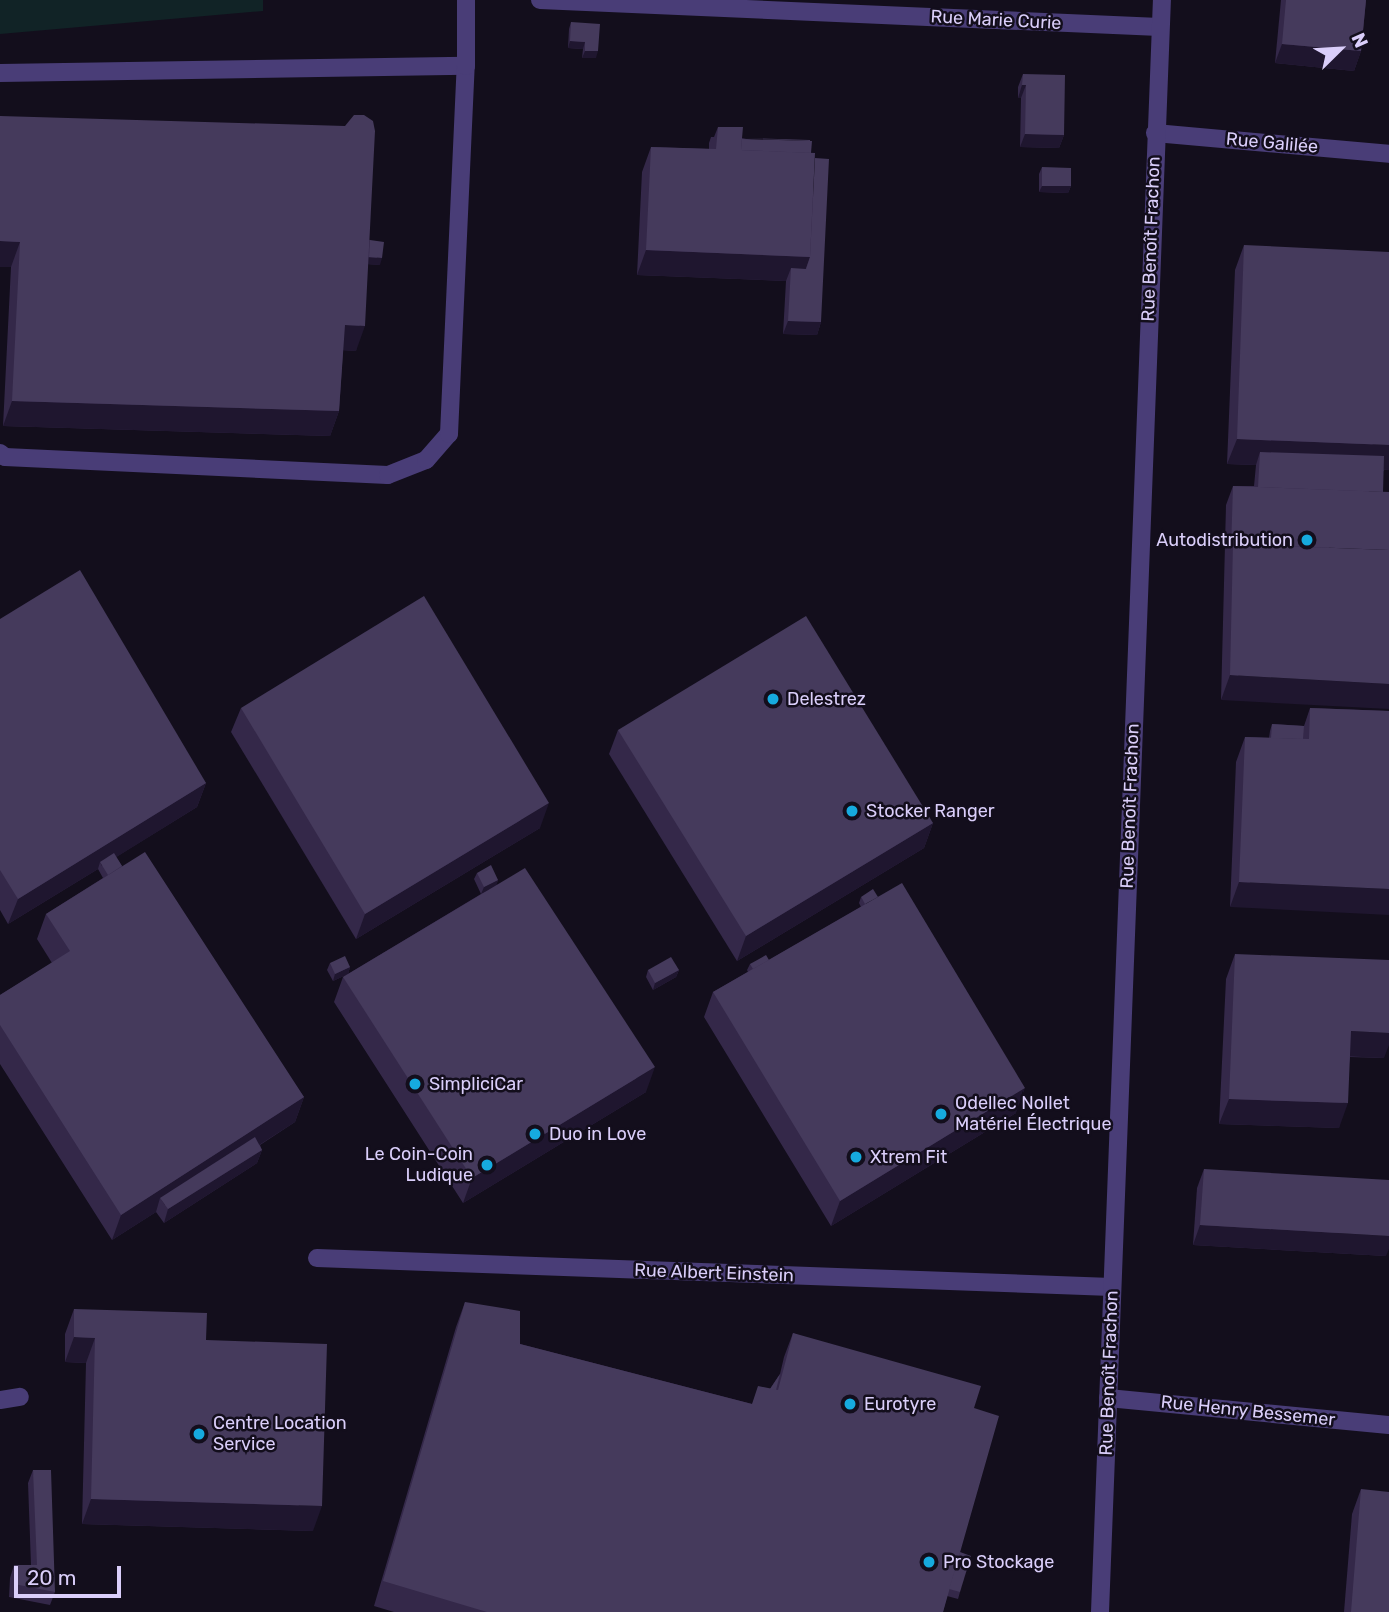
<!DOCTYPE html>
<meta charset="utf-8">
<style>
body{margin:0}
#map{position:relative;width:1389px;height:1612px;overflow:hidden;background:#130e1c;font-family:Rubik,sans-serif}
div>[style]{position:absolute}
.green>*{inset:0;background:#112326}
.service>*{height:18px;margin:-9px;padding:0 9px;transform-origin:9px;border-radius:9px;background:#493d77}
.minor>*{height:18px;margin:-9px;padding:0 9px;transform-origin:9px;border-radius:9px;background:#493d77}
.wall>*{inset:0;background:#342849}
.shaded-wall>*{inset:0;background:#1f162f}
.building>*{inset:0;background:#453a5c}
.dots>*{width:19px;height:19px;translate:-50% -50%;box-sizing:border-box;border:4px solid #130e1c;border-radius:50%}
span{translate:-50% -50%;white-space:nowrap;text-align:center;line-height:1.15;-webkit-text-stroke:5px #130e1c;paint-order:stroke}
.street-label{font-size:18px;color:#dacefa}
.poi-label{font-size:18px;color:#dacefa}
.right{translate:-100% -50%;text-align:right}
.left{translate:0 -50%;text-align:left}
.north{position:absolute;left:1305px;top:14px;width:70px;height:70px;-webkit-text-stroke:5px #130e1c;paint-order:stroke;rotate:66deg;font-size:19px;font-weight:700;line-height:28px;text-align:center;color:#dacefa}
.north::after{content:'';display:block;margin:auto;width:24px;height:32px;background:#dacefa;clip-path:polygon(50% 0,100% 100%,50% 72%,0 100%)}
.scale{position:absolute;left:14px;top:1566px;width:107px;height:32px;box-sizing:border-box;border:4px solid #dacefa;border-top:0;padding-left:9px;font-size:21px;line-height:24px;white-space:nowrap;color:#dacefa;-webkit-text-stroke:5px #130e1c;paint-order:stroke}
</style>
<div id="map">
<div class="green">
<i style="clip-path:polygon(0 0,263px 0,263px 11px,0 34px)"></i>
</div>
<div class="service">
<i style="left:0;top:73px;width:466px;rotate:-0.9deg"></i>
<i style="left:0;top:453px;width:6px;rotate:39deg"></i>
<i style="left:5px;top:457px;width:383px;rotate:2.7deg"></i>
<i style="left:388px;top:475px;width:41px;rotate:-21.5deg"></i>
<i style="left:426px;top:460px;width:35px;rotate:-49deg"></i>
<i style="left:449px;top:434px;width:368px;rotate:-87.4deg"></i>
<i style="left:466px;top:66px;width:66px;rotate:-90deg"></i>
<i style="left:0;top:1400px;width:20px;rotate:-9deg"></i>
</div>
<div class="minor">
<i style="left:540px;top:0;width:620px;rotate:2.5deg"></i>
<i style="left:1155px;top:133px;width:235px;rotate:5.1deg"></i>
<i style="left:317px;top:1258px;width:795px;rotate:2.09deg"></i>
<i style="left:1108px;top:1398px;width:282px;rotate:5.5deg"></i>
<i style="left:1100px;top:1612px;width:1613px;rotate:-87.8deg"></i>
</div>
<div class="wall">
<i style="clip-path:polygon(1281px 0,1366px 0,1361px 51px,1354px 71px,1275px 63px)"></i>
<i style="clip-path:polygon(571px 22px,596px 58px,582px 58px,583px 49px,568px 48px,569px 29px)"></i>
<i style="clip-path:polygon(1023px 74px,1064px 135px,1059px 148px,1020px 147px,1021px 98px,1018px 98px,1018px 87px)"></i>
<i style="clip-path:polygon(0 116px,370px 240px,380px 265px,368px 264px,356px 351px,343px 350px,339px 411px,330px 436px,3px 426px,11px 267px,0 267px)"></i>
<i style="clip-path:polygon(718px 127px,742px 138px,811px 153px,821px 322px,817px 335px,783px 334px,786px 281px,637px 275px,642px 172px,651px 147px,709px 149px,709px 143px,711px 137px,714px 137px)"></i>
<i style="clip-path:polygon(1042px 167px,1071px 186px,1068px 193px,1039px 192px,1039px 174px)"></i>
<i style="clip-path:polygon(1244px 245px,1389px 470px,1384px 470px,1221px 700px,1226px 505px,1233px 486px,1254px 486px,1256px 465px,1227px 464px,1235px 270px)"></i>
<i style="clip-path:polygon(0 619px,206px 783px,197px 807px,116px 857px,122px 866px,304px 1097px,295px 1122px,260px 1145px,262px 1150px,257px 1163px,164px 1223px,156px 1212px,112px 1240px,0 1064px,0 995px,52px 963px,37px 939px,46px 914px,103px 878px,98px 869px,8px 924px,0 910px)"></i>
<i style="clip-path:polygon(241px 708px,540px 828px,356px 939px,231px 732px)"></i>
<i style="clip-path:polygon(1310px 708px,1389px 711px,1230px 907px,1236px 762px,1245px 737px,1269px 738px,1270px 731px,1272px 724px,1304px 726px)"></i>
<i style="clip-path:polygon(618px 730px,933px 823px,924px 848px,737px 961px,609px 754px)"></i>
<i style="clip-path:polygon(477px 873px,498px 880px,496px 885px,646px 1092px,463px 1203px,334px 1002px,343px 977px,481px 894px,474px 879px)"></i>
<i style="clip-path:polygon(861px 897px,1016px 1113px,831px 1226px,704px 1017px,713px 992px,748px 972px,747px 970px,750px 964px,769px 960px,861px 907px,859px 903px)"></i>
<i style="clip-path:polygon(1235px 954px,1384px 1058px,1350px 1057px,1339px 1128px,1219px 1124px,1226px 979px)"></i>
<i style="clip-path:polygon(330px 963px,350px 967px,348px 974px,333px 981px,327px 970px)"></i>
<i style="clip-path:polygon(648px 970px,679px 970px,676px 977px,653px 990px,646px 977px)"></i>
<i style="clip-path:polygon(1204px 1169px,1386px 1256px,1193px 1245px,1197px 1188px)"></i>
<i style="clip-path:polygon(465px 1302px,520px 1344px,752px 1404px,770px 1389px,780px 1374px,784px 1357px,793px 1333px,974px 1408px,960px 1552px,960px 1592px,958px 1599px,947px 1596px,943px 1612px,394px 1612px,374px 1606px,456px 1327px)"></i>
<i style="clip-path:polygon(74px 1309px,206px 1340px,313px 1531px,82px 1524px,86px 1363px,65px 1362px,65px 1334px)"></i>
<i style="clip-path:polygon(33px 1470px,55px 1592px,50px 1605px,9px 1597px,10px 1578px,14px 1565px,31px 1565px,28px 1483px)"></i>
<i style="clip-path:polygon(1361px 1489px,1389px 1612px,1344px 1612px,1352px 1514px)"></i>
</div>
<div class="shaded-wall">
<i style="clip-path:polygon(570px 41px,585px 42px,583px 49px,568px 48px)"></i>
<i style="clip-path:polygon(1282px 44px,1361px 51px,1354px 71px,1275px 63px)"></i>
<i style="clip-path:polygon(585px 51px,598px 51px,596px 58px,582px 58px)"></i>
<i style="clip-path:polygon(1022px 85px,1026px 85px,1021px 98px,1018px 98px)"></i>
<i style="clip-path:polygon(1025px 134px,1064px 135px,1059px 148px,1020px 147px)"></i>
<i style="clip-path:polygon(1042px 186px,1071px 186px,1068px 193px,1039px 192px)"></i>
<i style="clip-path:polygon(0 241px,20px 242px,11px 267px,0 267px)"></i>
<i style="clip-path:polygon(646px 250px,810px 257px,801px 282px,791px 268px,786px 281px,637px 275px)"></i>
<i style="clip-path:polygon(363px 257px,382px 258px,380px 265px,361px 264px)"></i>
<i style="clip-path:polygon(788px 321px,821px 322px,817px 335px,783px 334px)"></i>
<i style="clip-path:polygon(345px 325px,365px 326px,356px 351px,336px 350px)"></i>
<i style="clip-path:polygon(12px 401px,339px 411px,330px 436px,3px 426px)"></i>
<i style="clip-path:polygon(1237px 439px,1389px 445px,1389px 470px,1260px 465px,1260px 452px,1256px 465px,1227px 464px)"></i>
<i style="clip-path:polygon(1230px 675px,1389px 684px,1389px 709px,1221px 700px)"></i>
<i style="clip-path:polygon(206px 783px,197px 807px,102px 866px,100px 862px,98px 869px,8px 924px,18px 899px)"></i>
<i style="clip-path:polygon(549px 803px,540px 828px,356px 939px,365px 914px)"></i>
<i style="clip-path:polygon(933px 823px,924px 848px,737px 961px,746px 936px)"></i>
<i style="clip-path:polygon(498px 880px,496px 887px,481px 894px,484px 887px)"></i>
<i style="clip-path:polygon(1239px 882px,1389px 889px,1389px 915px,1230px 907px)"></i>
<i style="clip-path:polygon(350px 967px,348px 974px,333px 981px,335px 974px)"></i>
<i style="clip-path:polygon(679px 970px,676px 977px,653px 990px,655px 983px)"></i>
<i style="clip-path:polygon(1351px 1031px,1389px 1033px,1389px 1045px,1384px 1058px,1342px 1056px)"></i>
<i style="clip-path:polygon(655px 1067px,646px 1092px,463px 1203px,472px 1178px)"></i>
<i style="clip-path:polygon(1025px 1088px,1016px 1113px,831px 1226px,840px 1201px)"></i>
<i style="clip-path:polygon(304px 1097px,295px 1122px,165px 1205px,160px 1198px,156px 1212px,112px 1240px,121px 1215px)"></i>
<i style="clip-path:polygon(1229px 1099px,1348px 1103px,1339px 1128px,1219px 1124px)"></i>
<i style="clip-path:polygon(262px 1150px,257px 1163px,164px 1223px,168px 1209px)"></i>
<i style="clip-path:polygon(1200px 1225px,1389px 1236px,1389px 1249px,1386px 1256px,1193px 1245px)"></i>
<i style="clip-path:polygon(74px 1337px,95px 1338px,86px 1363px,65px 1362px)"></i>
<i style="clip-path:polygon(91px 1499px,322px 1506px,313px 1531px,82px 1524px)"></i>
</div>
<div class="building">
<i style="clip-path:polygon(1286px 0,1366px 0,1361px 51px,1282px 44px)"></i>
<i style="clip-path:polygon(571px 22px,600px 24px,598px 51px,585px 51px,585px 42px,570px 41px)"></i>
<i style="clip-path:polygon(1023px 74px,1065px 75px,1064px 135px,1025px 134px,1026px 85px,1022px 85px)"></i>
<i style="clip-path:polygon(354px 115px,364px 115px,373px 121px,375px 131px,365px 326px,345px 325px,339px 411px,12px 401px,20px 242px,0 241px,0 116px,345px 126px)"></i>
<i style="clip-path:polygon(718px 127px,743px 127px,741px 150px,815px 153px,810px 257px,646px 250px,651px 147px,716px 149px)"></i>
<i style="clip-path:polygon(742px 138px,810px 140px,810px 141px)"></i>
<i style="clip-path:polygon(742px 139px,812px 141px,811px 153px,741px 150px)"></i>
<i style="clip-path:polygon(815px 158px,829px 159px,821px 322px,788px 321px,791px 268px,806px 269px,810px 257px)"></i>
<i style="clip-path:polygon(1042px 167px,1071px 168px,1071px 186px,1042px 186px)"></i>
<i style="clip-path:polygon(370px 240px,384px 242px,382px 258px,369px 257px)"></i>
<i style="clip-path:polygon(1244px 245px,1389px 252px,1389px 445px,1237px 439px)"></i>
<i style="clip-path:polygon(1260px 452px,1384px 456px,1383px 492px,1258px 487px)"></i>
<i style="clip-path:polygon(1233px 486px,1389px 492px,1389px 550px,1233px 544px,1231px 550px)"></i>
<i style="clip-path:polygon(1233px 544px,1389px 550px,1389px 684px,1230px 675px)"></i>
<i style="clip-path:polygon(80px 570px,206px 783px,18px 899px,0 870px,0 619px)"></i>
<i style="clip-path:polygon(424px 596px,549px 803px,365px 914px,241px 708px)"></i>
<i style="clip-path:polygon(806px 616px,933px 823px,746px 936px,618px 730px)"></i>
<i style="clip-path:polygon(1310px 708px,1389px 711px,1389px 889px,1239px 882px,1245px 737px,1309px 739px)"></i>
<i style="clip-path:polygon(1272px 724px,1304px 726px,1303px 739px,1271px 738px)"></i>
<i style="clip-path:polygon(145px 852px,304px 1097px,121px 1215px,0 1025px,0 995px,70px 951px,46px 914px)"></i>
<i style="clip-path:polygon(114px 853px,122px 866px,108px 875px,100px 862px)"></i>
<i style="clip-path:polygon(491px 865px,498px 880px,484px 887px,477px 873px)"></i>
<i style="clip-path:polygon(525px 868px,655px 1067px,472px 1178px,343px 977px)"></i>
<i style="clip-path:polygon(902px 883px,1025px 1088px,840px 1201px,713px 992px)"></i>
<i style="clip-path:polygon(873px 889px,878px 897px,865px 904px,861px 897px)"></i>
<i style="clip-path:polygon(1235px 954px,1389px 960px,1389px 1033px,1351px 1031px,1348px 1103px,1229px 1099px)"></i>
<i style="clip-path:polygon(766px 955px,769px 960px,753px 969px,750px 964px)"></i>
<i style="clip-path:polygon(345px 956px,350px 967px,335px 974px,330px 963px)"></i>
<i style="clip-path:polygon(671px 957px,679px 970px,655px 983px,648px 970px)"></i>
<i style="clip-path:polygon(255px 1137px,262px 1150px,168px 1209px,160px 1198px)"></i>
<i style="clip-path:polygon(1204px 1169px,1389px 1180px,1389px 1236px,1200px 1225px)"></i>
<i style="clip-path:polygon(465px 1302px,520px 1311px,520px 1344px,752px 1404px,758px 1386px,778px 1390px,793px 1333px,981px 1386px,974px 1408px,999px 1416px,943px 1612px,487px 1612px,383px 1581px)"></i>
<i style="clip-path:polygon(74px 1309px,207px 1313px,206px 1340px,327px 1344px,322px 1506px,91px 1499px,95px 1338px,74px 1337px)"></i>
<i style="clip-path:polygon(780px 1374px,776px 1390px,770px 1389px)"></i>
<i style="clip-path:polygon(33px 1470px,51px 1470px,55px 1592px,14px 1584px,14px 1565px,37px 1565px)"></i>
<i style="clip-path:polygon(1361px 1489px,1389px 1492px,1389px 1612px,1351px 1612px)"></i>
<i style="clip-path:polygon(960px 1552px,971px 1556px,960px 1592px,949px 1589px)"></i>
</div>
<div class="dots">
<i style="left:1307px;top:540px;background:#16aade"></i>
<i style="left:773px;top:699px;background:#16aade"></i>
<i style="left:852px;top:811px;background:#16aade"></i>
<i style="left:415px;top:1084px;background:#16aade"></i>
<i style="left:941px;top:1114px;background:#16aade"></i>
<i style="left:535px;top:1134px;background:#16aade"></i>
<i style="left:856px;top:1157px;background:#16aade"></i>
<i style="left:487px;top:1165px;background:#16aade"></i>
<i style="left:850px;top:1404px;background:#16aade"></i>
<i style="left:199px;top:1434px;background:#16aade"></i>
<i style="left:929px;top:1562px;background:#16aade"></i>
</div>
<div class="street-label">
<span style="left:996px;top:20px;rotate:3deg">Rue Marie Curie</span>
<span style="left:1272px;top:143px;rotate:5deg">Rue Galilée</span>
<span style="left:1151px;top:239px;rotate:-88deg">Rue Benoît Frachon</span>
<span style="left:1130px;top:806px;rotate:-88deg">Rue Benoît Frachon</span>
<span style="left:714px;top:1273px;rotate:2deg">Rue Albert Einstein</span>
<span style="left:1109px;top:1373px;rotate:-88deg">Rue Benoît Frachon</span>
<span style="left:1248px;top:1411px;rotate:6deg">Rue Henry Bessemer</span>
</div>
<div class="poi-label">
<span class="right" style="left:1293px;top:540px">Autodistribution</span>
<span class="left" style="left:787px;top:699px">Delestrez</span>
<span class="left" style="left:866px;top:811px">Stocker Ranger</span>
<span class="left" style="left:429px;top:1084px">SimpliciCar</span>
<span class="left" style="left:955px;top:1114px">Odellec Nollet<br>Matériel Électrique</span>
<span class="left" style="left:549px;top:1134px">Duo in Love</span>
<span class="right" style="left:473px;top:1165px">Le Coin-Coin<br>Ludique</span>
<span class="left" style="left:870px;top:1157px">Xtrem Fit</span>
<span class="left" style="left:864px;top:1404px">Eurotyre</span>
<span class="left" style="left:213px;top:1434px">Centre Location<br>Service</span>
<span class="left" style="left:943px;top:1562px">Pro Stockage</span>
</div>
<div class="north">N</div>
<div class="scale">20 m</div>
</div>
